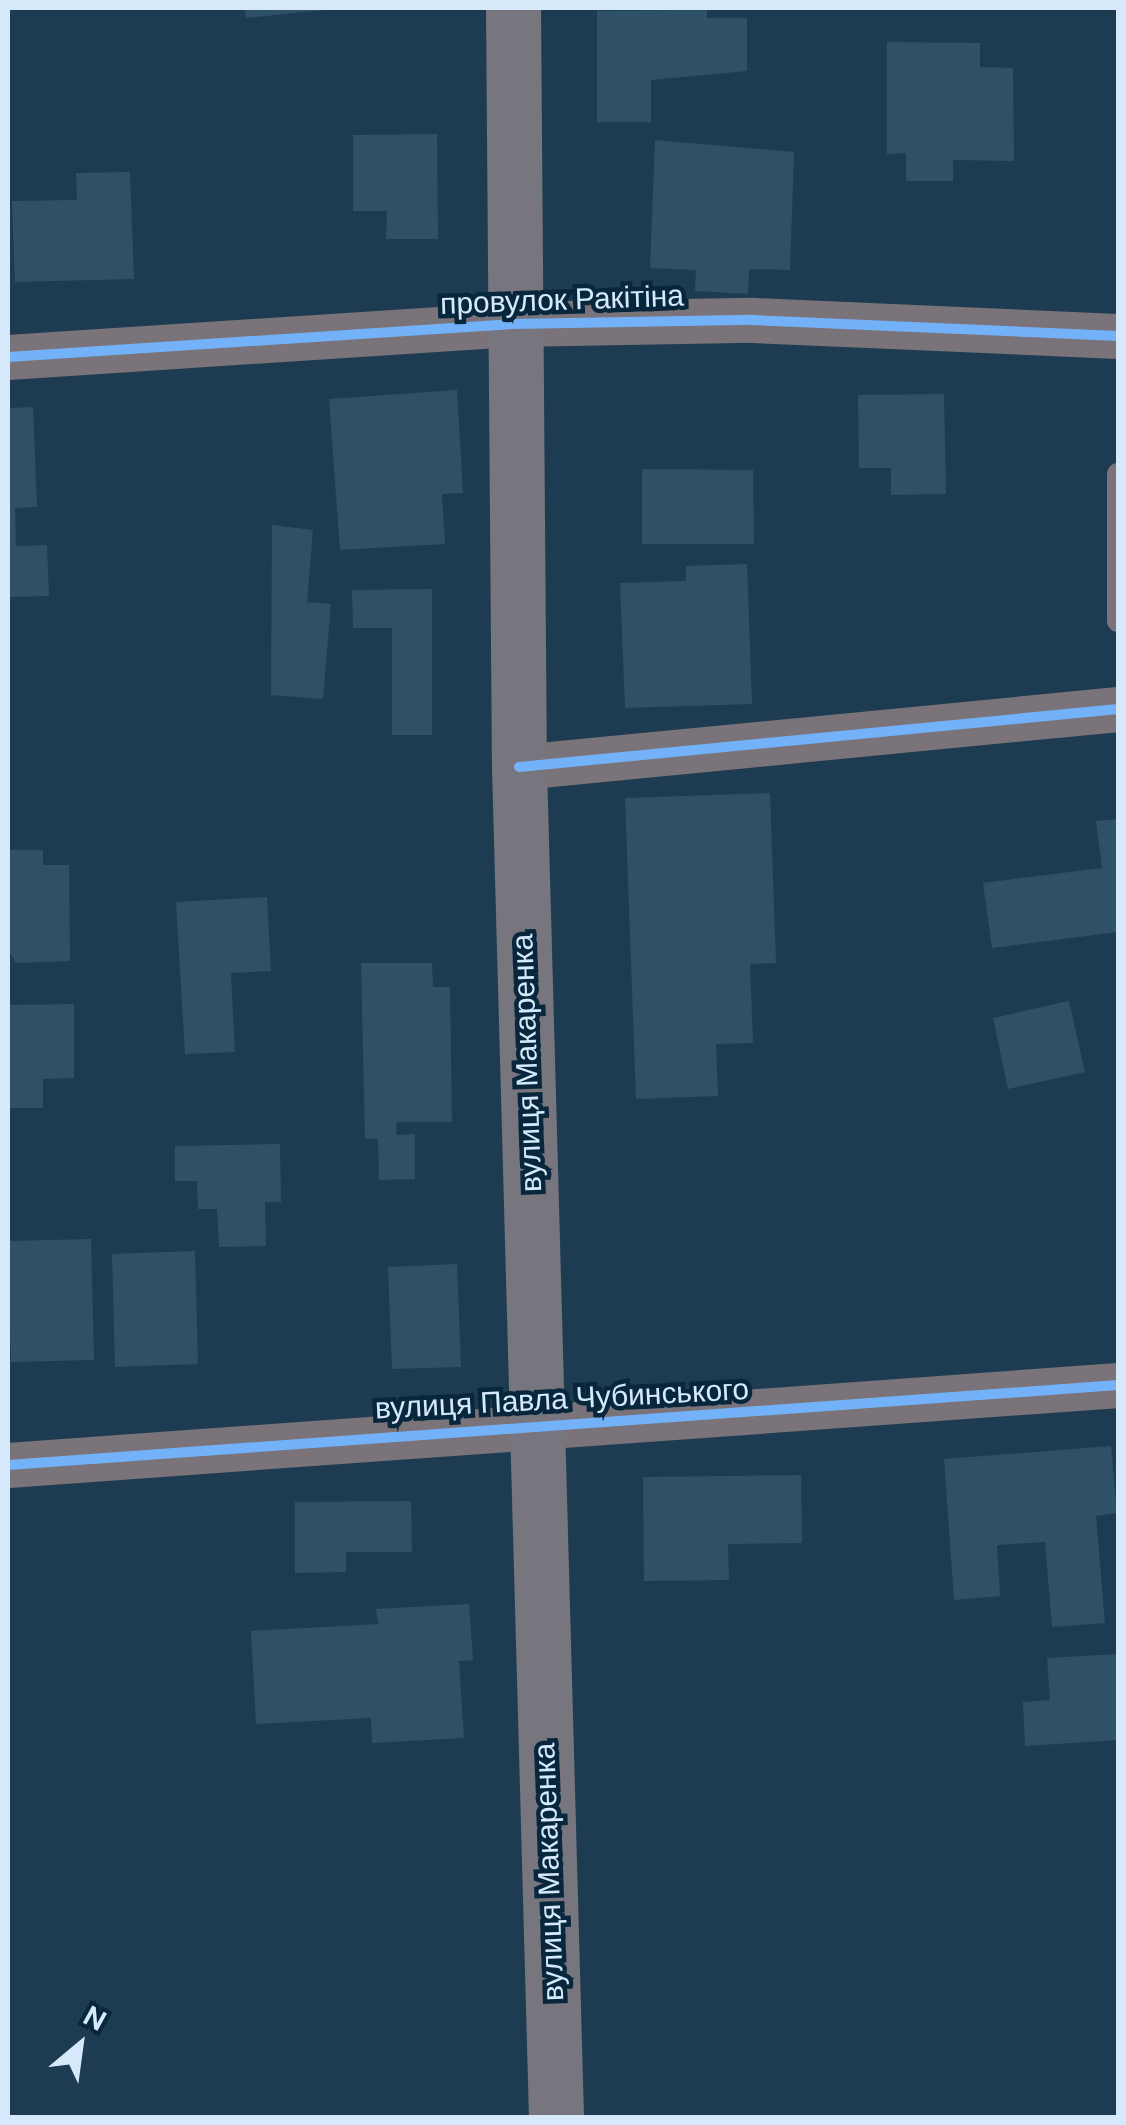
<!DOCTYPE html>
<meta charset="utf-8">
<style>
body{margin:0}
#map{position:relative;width:1126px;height:2125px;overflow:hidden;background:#1d3c51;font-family:"DM Sans",sans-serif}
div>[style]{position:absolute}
.building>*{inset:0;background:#2f5166}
.service>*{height:22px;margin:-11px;padding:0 11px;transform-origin:11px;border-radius:11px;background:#7a7379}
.minor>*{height:45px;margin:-22.5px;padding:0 22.5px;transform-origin:22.5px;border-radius:22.5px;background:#7a7379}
.secondary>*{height:55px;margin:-27.5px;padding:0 27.5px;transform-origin:27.5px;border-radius:27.5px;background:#77757d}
.cycleway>*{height:10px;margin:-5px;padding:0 5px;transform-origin:5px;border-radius:5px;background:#73b2f8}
span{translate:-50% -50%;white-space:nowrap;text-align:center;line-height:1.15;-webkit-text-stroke:9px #09273c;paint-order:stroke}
.street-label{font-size:30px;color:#d5e9fb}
.frame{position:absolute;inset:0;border:10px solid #d5e9fb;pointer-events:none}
.north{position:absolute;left:30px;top:1995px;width:100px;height:100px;-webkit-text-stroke:8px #09273c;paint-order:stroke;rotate:29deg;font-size:28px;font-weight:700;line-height:40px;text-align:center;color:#d5e9fb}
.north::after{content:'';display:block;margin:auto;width:35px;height:45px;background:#d5e9fb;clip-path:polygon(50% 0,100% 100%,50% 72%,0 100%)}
</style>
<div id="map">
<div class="building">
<i style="clip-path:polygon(245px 8px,323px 8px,323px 10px,246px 18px)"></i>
<i style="clip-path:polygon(707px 10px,707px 18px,747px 18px,747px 71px,651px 80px,651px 122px,597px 122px,597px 11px)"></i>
<i style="clip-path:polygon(887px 42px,980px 43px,980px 67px,1013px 68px,1014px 161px,953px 160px,953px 181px,906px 181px,906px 153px,887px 154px)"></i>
<i style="clip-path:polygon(437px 134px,438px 239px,386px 239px,387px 211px,353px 211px,353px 135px)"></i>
<i style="clip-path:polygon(655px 140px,794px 152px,790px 270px,749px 269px,748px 294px,695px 291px,696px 270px,650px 268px)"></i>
<i style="clip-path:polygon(130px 172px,134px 279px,15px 282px,12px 201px,77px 200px,76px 173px)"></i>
<i style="clip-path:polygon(457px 390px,463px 493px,442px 494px,445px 544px,340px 550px,329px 399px)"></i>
<i style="clip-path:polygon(944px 394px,946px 494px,891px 495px,891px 468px,859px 468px,858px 395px)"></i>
<i style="clip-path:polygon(33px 407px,37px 507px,15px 508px,16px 546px,47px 545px,49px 596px,8px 597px,8px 408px)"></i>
<i style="clip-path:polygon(642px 469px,753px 470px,754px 544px,642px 544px)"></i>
<i style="clip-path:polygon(272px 525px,313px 530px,307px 602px,331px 604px,323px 699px,271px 695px)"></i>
<i style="clip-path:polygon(747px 564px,752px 704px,625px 708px,620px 583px,686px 581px,686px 566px)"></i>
<i style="clip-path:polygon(432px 589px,432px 735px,392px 735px,392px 628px,353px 628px,352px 590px)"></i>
<i style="clip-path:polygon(770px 793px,776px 963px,750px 964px,753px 1043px,716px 1044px,718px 1096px,636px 1099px,625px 798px)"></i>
<i style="clip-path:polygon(1118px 819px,1118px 932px,992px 948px,983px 883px,1102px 868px,1096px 821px)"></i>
<i style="clip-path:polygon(8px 850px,43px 850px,43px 865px,69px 865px,70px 961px,16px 963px,8px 950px)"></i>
<i style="clip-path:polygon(267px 897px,271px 971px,231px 973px,235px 1052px,185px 1054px,176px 902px)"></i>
<i style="clip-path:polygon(361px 963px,432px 963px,433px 987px,450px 987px,452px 1122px,397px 1122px,396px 1135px,415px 1134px,415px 1179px,379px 1180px,378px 1139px,365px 1138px)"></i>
<i style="clip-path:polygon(1069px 1001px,1085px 1072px,1008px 1089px,993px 1018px)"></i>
<i style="clip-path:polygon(74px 1004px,74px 1078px,43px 1079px,43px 1108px,8px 1108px,8px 1005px)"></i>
<i style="clip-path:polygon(280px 1144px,281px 1202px,265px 1202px,266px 1246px,219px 1247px,217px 1209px,198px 1209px,197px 1181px,175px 1181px,175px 1146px)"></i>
<i style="clip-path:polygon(91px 1239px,94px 1360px,11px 1362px,8px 1241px)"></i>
<i style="clip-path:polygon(195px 1251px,198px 1364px,115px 1367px,112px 1254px)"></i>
<i style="clip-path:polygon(457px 1264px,461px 1367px,392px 1369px,388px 1267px)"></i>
<i style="clip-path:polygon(1111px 1446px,1117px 1513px,1096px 1516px,1105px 1623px,1052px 1627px,1045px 1542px,997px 1545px,1000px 1596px,954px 1600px,944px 1459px)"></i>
<i style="clip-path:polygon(801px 1475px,802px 1543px,728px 1544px,729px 1580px,644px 1581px,643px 1477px)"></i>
<i style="clip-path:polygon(411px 1501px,412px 1552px,346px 1552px,346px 1572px,295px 1573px,295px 1502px)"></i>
<i style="clip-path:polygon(469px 1604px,473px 1660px,459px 1661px,464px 1738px,372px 1743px,371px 1718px,256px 1724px,251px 1631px,378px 1624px,376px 1609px)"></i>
<i style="clip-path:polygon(1118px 1654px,1118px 1740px,1025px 1746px,1023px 1702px,1050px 1700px,1047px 1658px)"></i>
</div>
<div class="service">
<i style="left:1118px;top:474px;width:147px;rotate:90deg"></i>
</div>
<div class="minor">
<i style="left:8px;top:357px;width:506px;rotate:-3.74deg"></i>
<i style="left:513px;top:324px;width:240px;rotate:-1deg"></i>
<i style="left:753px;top:320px;width:365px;rotate:2.5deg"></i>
<i style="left:519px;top:767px;width:602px;rotate:-5.53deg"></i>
<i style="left:8px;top:1465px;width:1113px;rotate:-4.12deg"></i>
</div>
<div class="secondary">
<i style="left:513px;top:8px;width:759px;rotate:89.55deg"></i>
<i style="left:519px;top:767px;width:1352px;rotate:88.43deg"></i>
</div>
<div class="cycleway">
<i style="left:8px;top:357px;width:506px;rotate:-3.74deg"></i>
<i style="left:513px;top:324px;width:240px;rotate:-1deg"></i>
<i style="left:753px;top:320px;width:365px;rotate:2.5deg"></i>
<i style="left:519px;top:767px;width:602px;rotate:-5.53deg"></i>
<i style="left:8px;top:1465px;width:1113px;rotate:-4.12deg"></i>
</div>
<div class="street-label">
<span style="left:562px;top:300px;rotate:-2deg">провулок Ракітіна</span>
<span style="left:527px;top:1063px;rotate:-92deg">вулиця Макаренка</span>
<span style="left:562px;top:1399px;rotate:-3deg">вулиця Павла Чубинського</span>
<span style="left:549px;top:1872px;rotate:-92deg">вулиця Макаренка</span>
</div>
<div class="frame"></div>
<div class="north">N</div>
</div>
